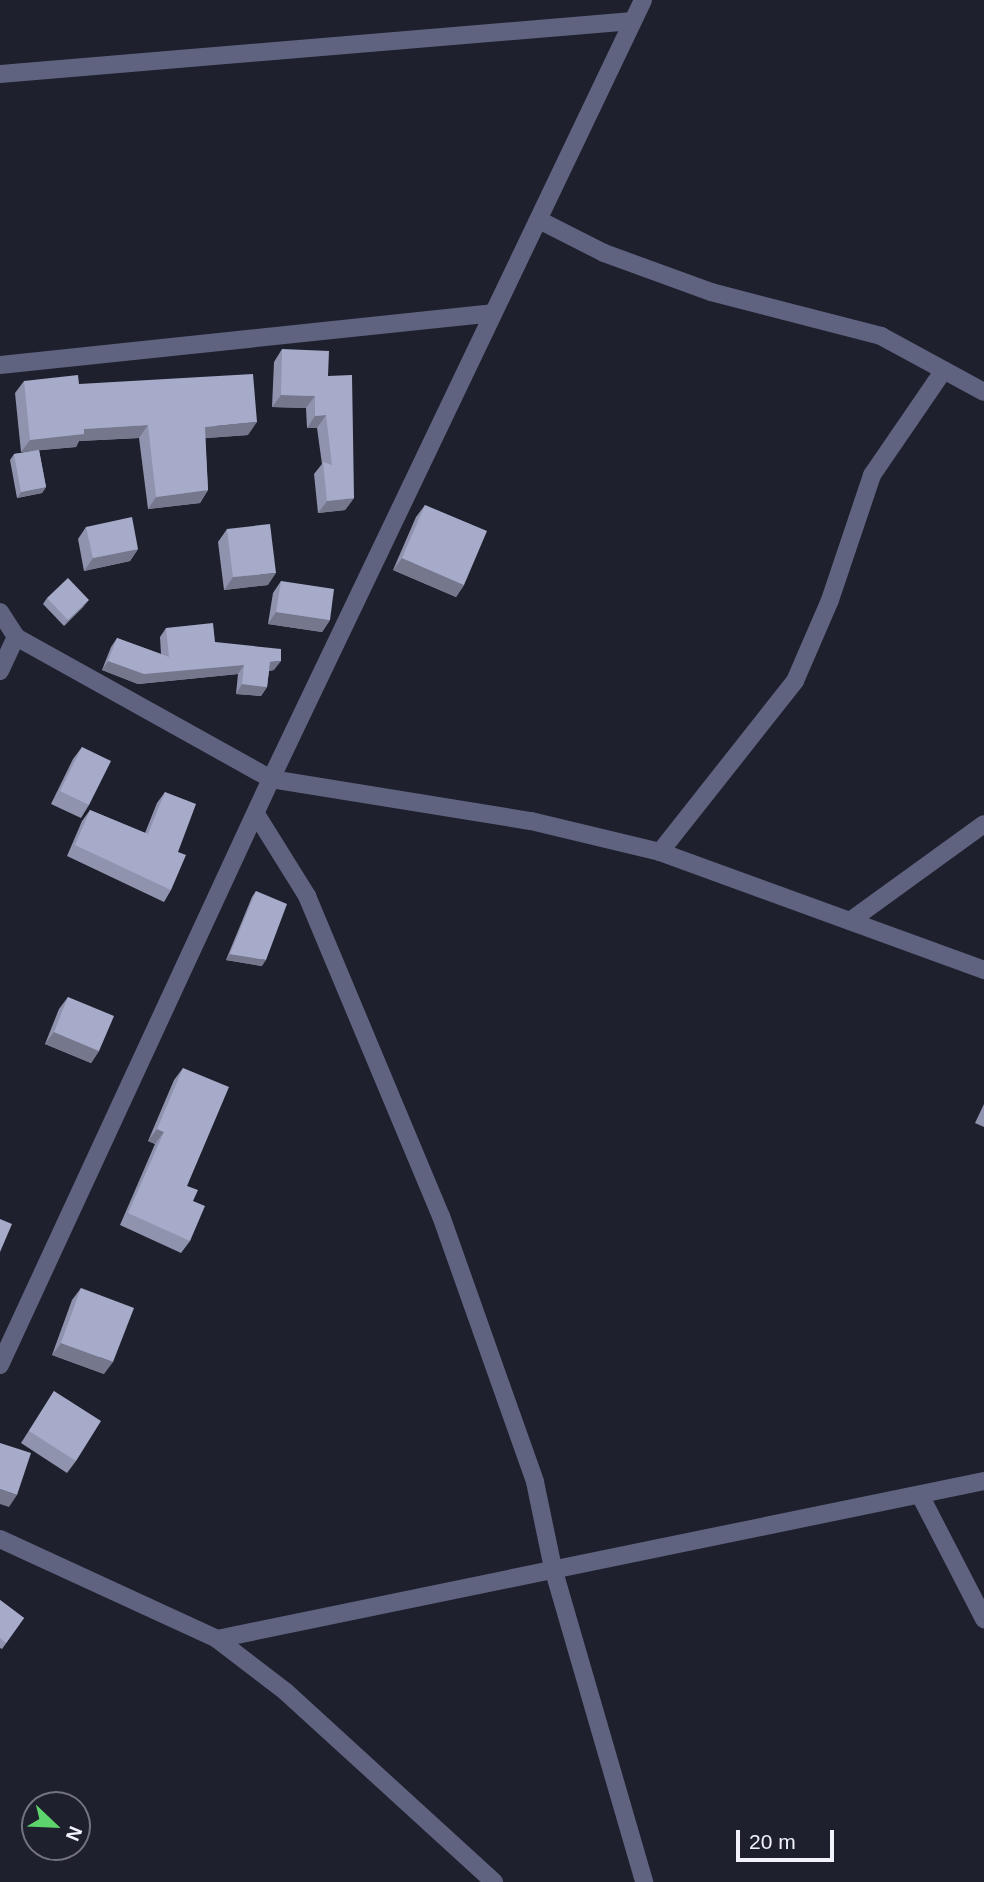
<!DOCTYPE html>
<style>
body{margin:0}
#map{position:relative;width:984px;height:1882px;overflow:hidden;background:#1f202d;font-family:Helvetica,sans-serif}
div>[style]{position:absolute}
.minor>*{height:18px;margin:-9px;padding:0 9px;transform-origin:9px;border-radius:9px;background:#5f6380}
.wall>*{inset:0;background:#9093ae}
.shaded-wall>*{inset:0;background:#75788d}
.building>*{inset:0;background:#a7abca}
span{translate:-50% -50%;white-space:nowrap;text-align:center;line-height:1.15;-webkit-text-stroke:7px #1f202d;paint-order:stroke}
.north{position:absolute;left:21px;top:1791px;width:70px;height:70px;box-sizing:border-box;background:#1f202d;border:2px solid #73747f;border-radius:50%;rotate:113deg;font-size:19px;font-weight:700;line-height:28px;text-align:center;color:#f1f2fb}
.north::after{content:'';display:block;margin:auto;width:24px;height:32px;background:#5ed56c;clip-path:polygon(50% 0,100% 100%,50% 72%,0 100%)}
.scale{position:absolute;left:736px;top:1830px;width:98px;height:32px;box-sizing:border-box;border:4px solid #f1f2fb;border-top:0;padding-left:9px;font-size:21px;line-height:24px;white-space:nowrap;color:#f1f2fb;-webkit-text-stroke:5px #1f202d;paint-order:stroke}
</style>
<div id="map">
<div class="minor">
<i style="left:0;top:74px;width:635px;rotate:-4.79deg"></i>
<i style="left:539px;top:220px;width:73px;rotate:26.9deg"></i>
<i style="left:604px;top:253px;width:114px;rotate:20deg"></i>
<i style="left:711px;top:292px;width:176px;rotate:14.5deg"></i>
<i style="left:881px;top:336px;width:117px;rotate:28.5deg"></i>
<i style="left:0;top:365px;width:495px;rotate:-6deg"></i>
<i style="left:0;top:612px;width:30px;rotate:57deg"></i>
<i style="left:16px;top:637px;width:292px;rotate:29.1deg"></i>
<i style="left:271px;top:779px;width:263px;rotate:9.2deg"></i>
<i style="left:531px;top:821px;width:133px;rotate:13.5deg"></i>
<i style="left:660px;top:852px;width:345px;rotate:20deg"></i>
<i style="left:0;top:671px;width:38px;rotate:-65deg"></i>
<i style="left:256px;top:814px;width:97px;rotate:58.1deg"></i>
<i style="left:307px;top:896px;width:347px;rotate:67.3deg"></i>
<i style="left:441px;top:1216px;width:282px;rotate:70.5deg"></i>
<i style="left:535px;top:1482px;width:88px;rotate:78.2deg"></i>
<i style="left:553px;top:1568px;width:327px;rotate:73.8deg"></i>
<i style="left:660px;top:852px;width:218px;rotate:-51.7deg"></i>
<i style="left:795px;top:681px;width:88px;rotate:-66.6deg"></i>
<i style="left:830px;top:600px;width:132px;rotate:-71.4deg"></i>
<i style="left:872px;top:475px;width:127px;rotate:-55.6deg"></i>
<i style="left:850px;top:921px;width:165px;rotate:-35.9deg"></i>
<i style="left:0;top:1365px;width:646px;rotate:-65.18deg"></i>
<i style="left:271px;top:779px;width:863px;rotate:-64.47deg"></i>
<i style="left:920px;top:1495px;width:140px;rotate:62.7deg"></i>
<i style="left:0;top:1539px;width:239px;rotate:24.7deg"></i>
<i style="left:217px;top:1639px;width:87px;rotate:37.5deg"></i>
<i style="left:286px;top:1692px;width:282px;rotate:42.4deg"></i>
<i style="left:217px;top:1639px;width:783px;rotate:-11.64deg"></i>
</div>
<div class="wall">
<i style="clip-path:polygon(282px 349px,328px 376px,354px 498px,345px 510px,318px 513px,314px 474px,322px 464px,317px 428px,307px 428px,306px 408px,272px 407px,274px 362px)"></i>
<i style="clip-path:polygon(24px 381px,79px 384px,248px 435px,205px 438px,208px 490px,200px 503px,148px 509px,139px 438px,79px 441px,76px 447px,39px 450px,46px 487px,42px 493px,17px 498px,10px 460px,14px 454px,33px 451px,21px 452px,15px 393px)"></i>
<i style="clip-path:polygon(425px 505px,464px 585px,456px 597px,393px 570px,416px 517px)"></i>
<i style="clip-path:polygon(86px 527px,138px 549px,130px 561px,84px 571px,78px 539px)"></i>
<i style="clip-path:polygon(227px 529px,268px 585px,224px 590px,218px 542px)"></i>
<i style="clip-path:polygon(281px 581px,330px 620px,322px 632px,268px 624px,273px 593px)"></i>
<i style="clip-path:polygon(47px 598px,84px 606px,64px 626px,43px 604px)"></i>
<i style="clip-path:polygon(166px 628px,215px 642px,274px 670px,269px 671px,267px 687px,261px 696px,236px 694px,238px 674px,138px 684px,102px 670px,111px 647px,117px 638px,161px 654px,160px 637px)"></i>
<i style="clip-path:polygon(82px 747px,89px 805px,81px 818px,51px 804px,73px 759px)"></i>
<i style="clip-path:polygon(165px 792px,178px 852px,171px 890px,164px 902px,67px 856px,82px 821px,90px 810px,145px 833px,157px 803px)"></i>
<i style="clip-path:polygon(256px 891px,262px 966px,226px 960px,252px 897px)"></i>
<i style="clip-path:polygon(68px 997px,99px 1051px,91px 1063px,45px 1044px,59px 1009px)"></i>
<i style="clip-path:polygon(183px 1068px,187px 1186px,193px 1201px,190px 1241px,181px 1253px,120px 1225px,155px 1144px,148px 1141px,174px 1080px)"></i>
<i style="clip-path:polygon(984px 1104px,984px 1127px,975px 1123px)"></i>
<i style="clip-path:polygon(81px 1288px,104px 1374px,52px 1355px,72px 1300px)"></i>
<i style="clip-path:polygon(54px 1391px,76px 1461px,67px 1473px,21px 1443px)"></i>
<i style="clip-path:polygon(0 1600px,24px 1618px,2px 1649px,0 1648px)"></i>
</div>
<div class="shaded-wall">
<i style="clip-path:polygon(281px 395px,315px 396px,306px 408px,272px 407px)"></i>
<i style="clip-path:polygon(326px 415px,317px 428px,307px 428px,315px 416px)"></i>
<i style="clip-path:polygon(257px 422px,248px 435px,196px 439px,205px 427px)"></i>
<i style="clip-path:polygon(148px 425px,139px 438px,79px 441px,76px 447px,21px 452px,30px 440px,84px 429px)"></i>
<i style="clip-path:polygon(46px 487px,42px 493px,17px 498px,21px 492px)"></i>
<i style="clip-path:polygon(208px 490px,200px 503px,148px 509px,156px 497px)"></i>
<i style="clip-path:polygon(354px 498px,345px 510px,318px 513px,327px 501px)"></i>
<i style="clip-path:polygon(138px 549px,130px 561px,84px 571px,93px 558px)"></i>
<i style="clip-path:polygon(402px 558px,464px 585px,456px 597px,393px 570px)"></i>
<i style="clip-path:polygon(276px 573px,268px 585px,224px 590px,233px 577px)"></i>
<i style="clip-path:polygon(89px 600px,84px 606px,64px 626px,68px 620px)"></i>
<i style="clip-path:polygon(276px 612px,330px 620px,322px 632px,268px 624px)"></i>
<i style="clip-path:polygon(108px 661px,244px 665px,238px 674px,138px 684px,102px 670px)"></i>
<i style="clip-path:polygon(281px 661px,274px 670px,263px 671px,270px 662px)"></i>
<i style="clip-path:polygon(242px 684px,267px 687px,261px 696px,236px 694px)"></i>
<i style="clip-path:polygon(230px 954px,266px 960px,262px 966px,226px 960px)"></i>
<i style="clip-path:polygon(54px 1032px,99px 1051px,91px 1063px,45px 1044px)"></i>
<i style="clip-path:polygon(157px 1129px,164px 1132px,155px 1144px,148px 1141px)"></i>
<i style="clip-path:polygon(61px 1343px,113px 1362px,104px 1374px,52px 1355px)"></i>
<i style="clip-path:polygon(0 1489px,17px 1495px,9px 1507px,0 1504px)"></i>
</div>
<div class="building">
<i style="clip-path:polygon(282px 349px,329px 351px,328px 376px,352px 375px,354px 498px,327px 501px,323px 462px,332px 465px,326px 415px,315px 416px,315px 396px,281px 395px)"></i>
<i style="clip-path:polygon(253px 374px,257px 422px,205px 427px,208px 490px,156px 497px,148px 425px,84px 429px,84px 434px,30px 440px,24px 381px,78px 375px,79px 384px)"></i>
<i style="clip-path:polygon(39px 450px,46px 487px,21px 492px,14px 454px)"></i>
<i style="clip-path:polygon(425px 505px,487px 531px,464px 585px,402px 558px)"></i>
<i style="clip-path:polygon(132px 517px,138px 549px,93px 558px,86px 527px)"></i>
<i style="clip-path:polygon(270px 524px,276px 573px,233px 577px,227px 529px)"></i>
<i style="clip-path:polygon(68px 578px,89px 600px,68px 620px,47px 598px)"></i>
<i style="clip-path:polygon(281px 581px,334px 589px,330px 620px,276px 612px)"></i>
<i style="clip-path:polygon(213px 623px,215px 642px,281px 649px,281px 661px,270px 662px,267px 687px,242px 684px,244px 665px,144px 674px,108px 661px,117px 638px,169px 657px,166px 628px)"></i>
<i style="clip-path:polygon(82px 747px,111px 761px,89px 805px,60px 791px)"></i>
<i style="clip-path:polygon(165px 792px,196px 804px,178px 852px,186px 855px,171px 890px,75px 845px,90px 810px,148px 834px)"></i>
<i style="clip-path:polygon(256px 891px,287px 904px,266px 960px,230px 954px)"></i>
<i style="clip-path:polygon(68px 997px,114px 1016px,99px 1051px,54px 1032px)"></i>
<i style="clip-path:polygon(183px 1068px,229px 1087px,187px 1186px,198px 1190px,193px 1201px,205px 1206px,190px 1241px,128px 1213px,164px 1132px,157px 1129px)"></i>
<i style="clip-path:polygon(0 1219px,12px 1224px,0 1252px)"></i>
<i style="clip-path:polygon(81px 1288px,134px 1308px,113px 1362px,61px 1343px)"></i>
<i style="clip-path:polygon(54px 1391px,101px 1421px,76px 1461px,29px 1431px)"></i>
<i style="clip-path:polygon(0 1443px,31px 1453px,17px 1495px,0 1489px)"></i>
<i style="clip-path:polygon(0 1600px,24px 1618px,6px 1643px,0 1638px)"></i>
</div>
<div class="north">N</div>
<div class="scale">20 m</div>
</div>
